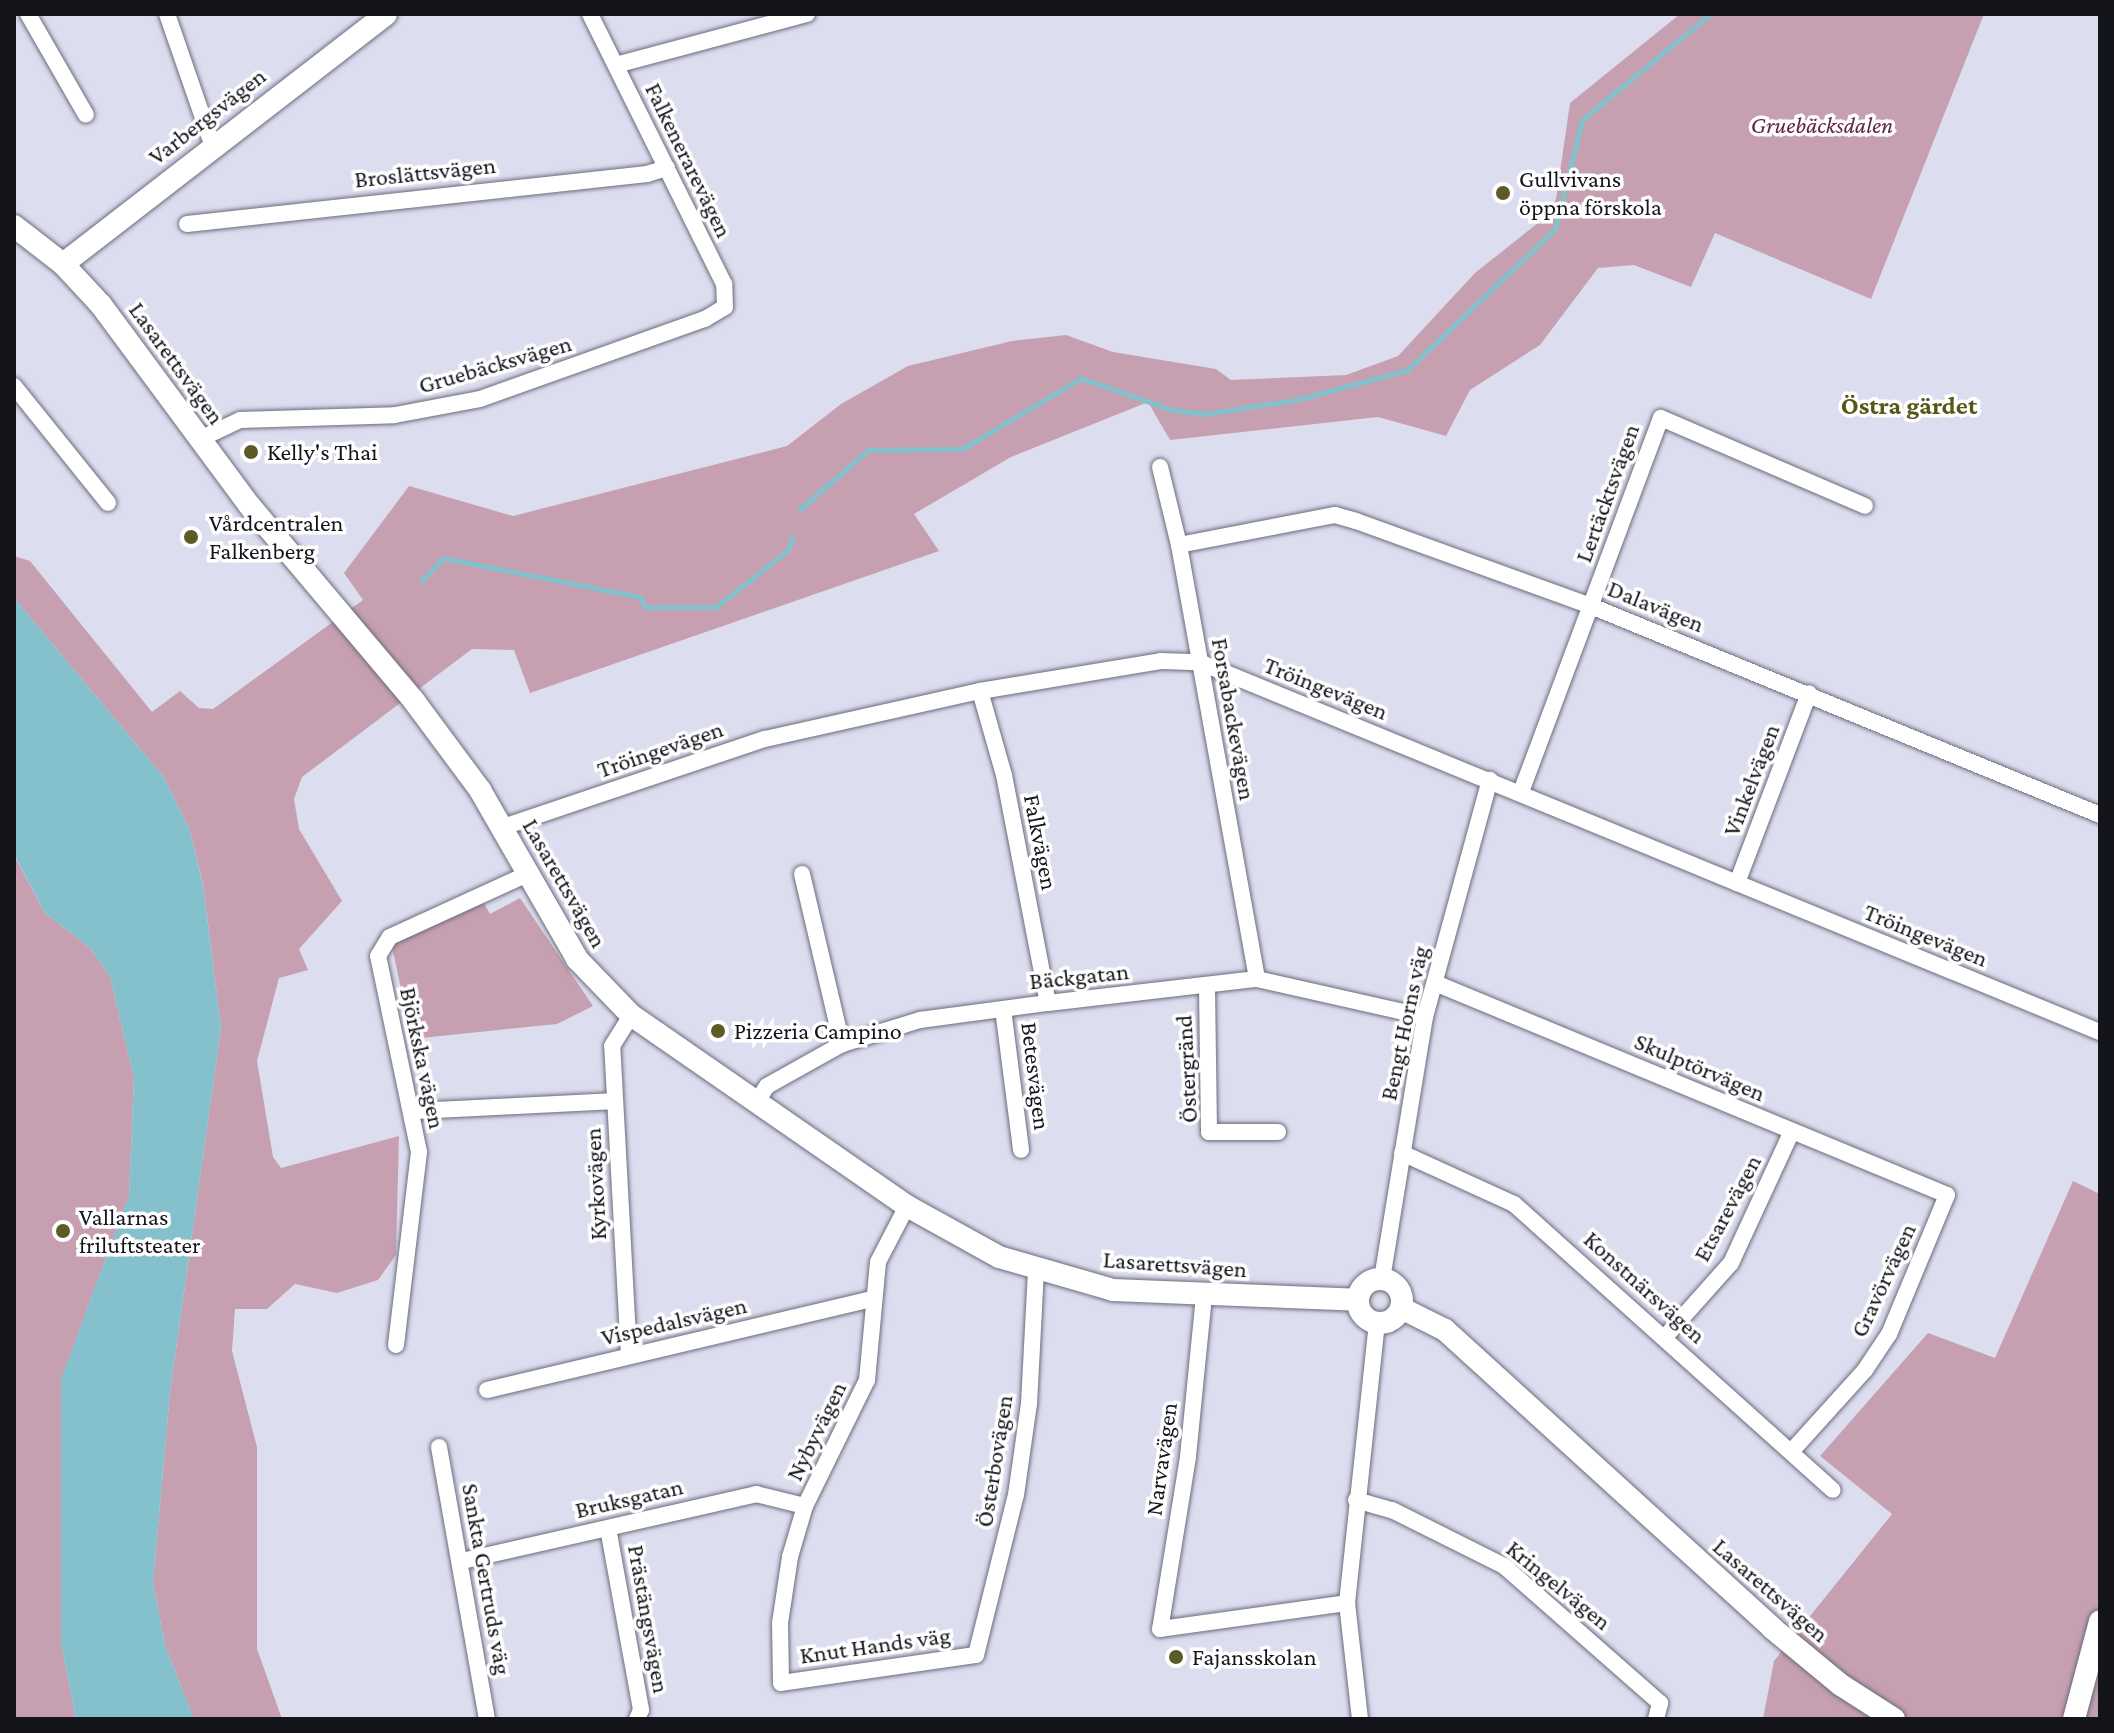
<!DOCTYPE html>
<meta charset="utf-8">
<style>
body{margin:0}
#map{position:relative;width:2114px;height:1733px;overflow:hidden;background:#dcdef0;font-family:"Crimson Pro",serif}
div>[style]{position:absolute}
.green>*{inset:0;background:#c6a0b1}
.water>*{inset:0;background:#85c1cd}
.stream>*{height:5px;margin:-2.5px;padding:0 2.5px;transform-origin:2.5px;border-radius:2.5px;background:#85c1cd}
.roads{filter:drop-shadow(0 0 2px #6b6c7c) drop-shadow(0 0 2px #6b6c7c)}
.street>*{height:16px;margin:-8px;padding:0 8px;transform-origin:8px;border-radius:8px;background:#fff}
.secondary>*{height:22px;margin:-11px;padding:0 11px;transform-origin:11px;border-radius:11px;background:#fff}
.secondary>.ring{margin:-11px;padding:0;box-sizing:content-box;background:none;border:22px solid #fff;border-radius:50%}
.dots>*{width:22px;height:22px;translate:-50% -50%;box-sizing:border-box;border:4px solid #fff;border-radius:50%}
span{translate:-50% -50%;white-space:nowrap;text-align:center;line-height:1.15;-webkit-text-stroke:7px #fff;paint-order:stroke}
.street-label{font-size:24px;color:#14151b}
.park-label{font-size:24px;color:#5f2443;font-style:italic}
.poi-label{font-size:24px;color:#14151b}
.left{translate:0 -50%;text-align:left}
.neighbourhood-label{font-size:26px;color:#585519;font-weight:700}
.frame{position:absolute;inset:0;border:16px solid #14151b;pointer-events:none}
</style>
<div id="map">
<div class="green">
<i style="clip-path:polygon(1680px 14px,1984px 14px,1871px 299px,1715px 233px,1691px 287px,1634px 265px,1598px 268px,1540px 345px,1470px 390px,1446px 436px,1378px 417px,1170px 440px,1148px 402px,1011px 457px,914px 514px,939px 551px,530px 693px,514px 650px,472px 649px,302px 777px,294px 799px,299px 829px,342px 901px,299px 949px,308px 970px,279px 978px,257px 1061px,273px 1157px,281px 1168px,399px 1136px,396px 1255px,378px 1280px,337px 1293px,295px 1284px,267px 1309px,235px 1309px,232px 1351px,257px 1447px,257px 1649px,282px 1719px,194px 1719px,165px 1645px,153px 1583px,170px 1392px,221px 1028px,203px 884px,189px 828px,163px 776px,14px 598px,14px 556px,30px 561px,152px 712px,180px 691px,199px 708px,213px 709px,363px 600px,344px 573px,409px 486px,513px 516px,787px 446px,841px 404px,908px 366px,1012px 341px,1066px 335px,1113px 352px,1216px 369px,1231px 380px,1346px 375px,1398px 356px,1475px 273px,1548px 215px,1556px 199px,1570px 103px)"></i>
<i style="clip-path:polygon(14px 855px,45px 913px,90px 948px,110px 977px,134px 1078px,129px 1196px,61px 1380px,61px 1643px,76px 1719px,14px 1719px)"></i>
<i style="clip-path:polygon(520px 898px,593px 1006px,557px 1024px,412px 1039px,392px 947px,402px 936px,482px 900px,490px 914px)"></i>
<i style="clip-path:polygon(2073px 1181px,2100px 1194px,2100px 1719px,1763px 1719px,1774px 1661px,1892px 1514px,1820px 1456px,1928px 1333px,1995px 1358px)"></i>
</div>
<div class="water">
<i style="clip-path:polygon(14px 598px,163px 776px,189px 828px,203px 885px,221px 1028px,170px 1392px,153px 1583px,165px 1645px,194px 1719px,76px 1719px,61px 1643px,61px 1379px,129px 1196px,134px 1078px,110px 977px,90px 948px,45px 913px,14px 854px)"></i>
</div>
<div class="stream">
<i style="left:800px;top:509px;width:90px;rotate:-40.9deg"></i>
<i style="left:868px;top:450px;width:94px;rotate:-0.6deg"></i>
<i style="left:962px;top:449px;width:139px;rotate:-30.8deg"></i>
<i style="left:1081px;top:378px;width:96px;rotate:19.4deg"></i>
<i style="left:1172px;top:410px;width:31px;rotate:7deg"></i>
<i style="left:1203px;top:414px;width:94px;rotate:-8.6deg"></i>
<i style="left:1296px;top:400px;width:115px;rotate:-15.1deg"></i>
<i style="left:1407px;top:370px;width:204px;rotate:-43.6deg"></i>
<i style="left:1555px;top:229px;width:112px;rotate:-76.1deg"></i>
<i style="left:1582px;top:120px;width:166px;rotate:-39.6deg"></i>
<i style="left:421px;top:581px;width:32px;rotate:-46deg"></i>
<i style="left:443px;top:558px;width:201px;rotate:11.2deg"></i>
<i style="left:640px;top:597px;width:11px;rotate:63deg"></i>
<i style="left:645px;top:607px;width:71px"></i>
<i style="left:716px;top:607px;width:92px;rotate:-38.4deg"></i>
<i style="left:788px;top:550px;width:14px;rotate:-73deg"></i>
</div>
<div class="roads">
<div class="street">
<i style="left:28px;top:14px;width:116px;rotate:60.1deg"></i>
<i style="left:167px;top:14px;width:138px;rotate:70.9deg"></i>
<i style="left:616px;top:65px;width:198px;rotate:-15deg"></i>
<i style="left:187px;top:224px;width:463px;rotate:-6.2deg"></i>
<i style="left:647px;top:174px;width:21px;rotate:-17deg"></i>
<i style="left:14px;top:386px;width:150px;rotate:51.2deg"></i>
<i style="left:200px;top:439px;width:44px;rotate:-25.4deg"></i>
<i style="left:240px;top:420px;width:155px;rotate:-1.8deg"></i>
<i style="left:395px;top:415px;width:86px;rotate:-10.7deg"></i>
<i style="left:480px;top:399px;width:239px;rotate:-19.6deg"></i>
<i style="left:705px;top:319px;width:23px;rotate:-31deg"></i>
<i style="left:725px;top:307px;width:23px;rotate:-92deg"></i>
<i style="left:724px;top:284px;width:301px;rotate:-116.4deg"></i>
<i style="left:1160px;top:467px;width:80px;rotate:76.3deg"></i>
<i style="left:1179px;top:545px;width:441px;rotate:79.8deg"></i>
<i style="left:1179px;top:545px;width:159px;rotate:-10.9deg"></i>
<i style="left:1335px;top:515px;width:22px;rotate:16deg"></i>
<i style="left:1356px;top:521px;width:250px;rotate:19.9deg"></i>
<i style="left:1591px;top:606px;width:550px;rotate:22.32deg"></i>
<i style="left:980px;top:691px;width:87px;rotate:74.1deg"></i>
<i style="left:1004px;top:775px;width:232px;rotate:79.1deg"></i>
<i style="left:1521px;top:792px;width:399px;rotate:-69.5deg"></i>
<i style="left:1661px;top:418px;width:222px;rotate:23.3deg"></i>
<i style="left:503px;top:827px;width:276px;rotate:-18.6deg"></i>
<i style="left:765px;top:739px;width:220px;rotate:-12.6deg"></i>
<i style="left:980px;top:691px;width:183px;rotate:-9.4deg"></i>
<i style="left:1161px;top:661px;width:38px;rotate:2deg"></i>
<i style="left:1199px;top:662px;width:974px;rotate:22.33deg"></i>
<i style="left:802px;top:874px;width:175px;rotate:76.8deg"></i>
<i style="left:1737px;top:883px;width:203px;rotate:-69.2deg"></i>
<i style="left:1435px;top:983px;width:554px;rotate:22.49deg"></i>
<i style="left:1947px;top:1195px;width:151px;rotate:112.6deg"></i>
<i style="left:1889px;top:1334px;width:43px;rotate:123.7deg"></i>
<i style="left:1865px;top:1370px;width:110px;rotate:132.1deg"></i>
<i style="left:1207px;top:987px;width:145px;rotate:89.2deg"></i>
<i style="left:1209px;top:1132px;width:69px"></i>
<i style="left:1003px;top:1009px;width:142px;rotate:82.7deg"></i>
<i style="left:757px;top:1101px;width:18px;rotate:-56deg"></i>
<i style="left:767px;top:1086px;width:86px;rotate:-29.2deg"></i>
<i style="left:842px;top:1044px;width:82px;rotate:-17.1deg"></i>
<i style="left:920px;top:1020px;width:129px;rotate:-7.6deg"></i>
<i style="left:1048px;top:1003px;width:210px;rotate:-6.6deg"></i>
<i style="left:1257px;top:979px;width:172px;rotate:12.7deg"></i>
<i style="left:413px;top:1111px;width:201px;rotate:-2.8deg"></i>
<i style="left:1402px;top:1153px;width:123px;rotate:24.5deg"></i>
<i style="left:1514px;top:1204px;width:428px;rotate:41.9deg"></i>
<i style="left:907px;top:1206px;width:63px;rotate:117.4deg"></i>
<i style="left:878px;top:1262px;width:119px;rotate:95.3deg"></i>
<i style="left:867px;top:1380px;width:140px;rotate:116.2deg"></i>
<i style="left:805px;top:1506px;width:53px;rotate:106.4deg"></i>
<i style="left:790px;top:1557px;width:67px;rotate:98.6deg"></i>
<i style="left:780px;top:1623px;width:60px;rotate:89deg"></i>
<i style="left:781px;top:1683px;width:197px;rotate:-8.2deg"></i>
<i style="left:976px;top:1655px;width:165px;rotate:-76deg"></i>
<i style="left:1016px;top:1495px;width:92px;rotate:-81.9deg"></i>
<i style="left:1029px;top:1404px;width:133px;rotate:-87deg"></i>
<i style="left:1382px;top:1279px;width:266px;rotate:-80.7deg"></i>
<i style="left:1425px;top:1017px;width:246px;rotate:-74.7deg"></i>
<i style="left:1204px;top:1296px;width:162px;rotate:95.7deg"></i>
<i style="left:1188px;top:1457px;width:174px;rotate:99.2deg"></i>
<i style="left:1160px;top:1629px;width:189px;rotate:-7.9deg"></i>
<i style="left:1665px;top:1337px;width:99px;rotate:-48.3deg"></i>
<i style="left:1731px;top:1263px;width:145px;rotate:-65.2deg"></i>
<i style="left:396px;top:1345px;width:194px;rotate:-83.2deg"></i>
<i style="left:419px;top:1152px;width:200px;rotate:-101.8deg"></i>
<i style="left:378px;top:956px;width:22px;rotate:-58deg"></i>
<i style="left:390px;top:937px;width:154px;rotate:-24.6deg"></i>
<i style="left:629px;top:1356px;width:310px;rotate:-93.1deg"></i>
<i style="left:612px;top:1046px;width:36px;rotate:-58deg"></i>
<i style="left:487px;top:1390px;width:395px;rotate:-13.3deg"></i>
<i style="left:439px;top:1447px;width:276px;rotate:80deg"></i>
<i style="left:1356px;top:1500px;width:37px;rotate:16deg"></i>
<i style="left:1392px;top:1510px;width:125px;rotate:26.6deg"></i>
<i style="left:1504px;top:1566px;width:208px;rotate:41.3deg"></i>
<i style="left:1660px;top:1703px;width:16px;rotate:104deg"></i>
<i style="left:608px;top:1528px;width:185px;rotate:79.7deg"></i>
<i style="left:641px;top:1710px;width:10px;rotate:114deg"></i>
<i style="left:462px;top:1561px;width:302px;rotate:-12.8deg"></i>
<i style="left:756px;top:1494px;width:50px;rotate:13.8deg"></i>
<i style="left:1360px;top:1719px;width:117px;rotate:-96.4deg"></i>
<i style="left:1347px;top:1603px;width:281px;rotate:-83.9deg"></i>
</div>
<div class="secondary">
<i style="left:14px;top:226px;width:62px;rotate:37.8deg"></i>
<i style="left:63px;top:264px;width:56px;rotate:47.2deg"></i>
<i style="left:101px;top:305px;width:250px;rotate:53.5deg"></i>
<i style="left:250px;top:506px;width:255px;rotate:49.9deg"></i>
<i style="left:414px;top:701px;width:111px;rotate:53.4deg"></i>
<i style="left:480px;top:790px;width:195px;rotate:60.1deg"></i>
<i style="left:577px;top:959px;width:78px;rotate:46deg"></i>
<i style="left:631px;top:1015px;width:336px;rotate:34.7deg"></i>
<i style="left:907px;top:1206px;width:105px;rotate:29deg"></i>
<i style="left:999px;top:1257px;width:119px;rotate:16.1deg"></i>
<i style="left:1113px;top:1290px;width:244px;rotate:2.3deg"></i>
<i style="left:63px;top:264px;width:408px;rotate:-37.7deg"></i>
<i class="ring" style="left:1358px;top:1279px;width:22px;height:22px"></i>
<i style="left:1401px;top:1308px;width:49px;rotate:26.6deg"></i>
<i style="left:1445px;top:1330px;width:442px;rotate:42.3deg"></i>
<i style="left:1772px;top:1628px;width:89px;rotate:39.6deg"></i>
<i style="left:1841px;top:1685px;width:63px;rotate:32.7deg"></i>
<i style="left:2074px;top:1719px;width:101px;rotate:-75.1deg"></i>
</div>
</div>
<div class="dots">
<i style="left:1503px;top:193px;background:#5c5a27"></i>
<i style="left:251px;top:452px;background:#5c5a27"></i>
<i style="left:191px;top:537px;background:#5c5a27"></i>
<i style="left:718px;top:1031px;background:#5c5a27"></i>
<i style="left:63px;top:1231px;background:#5c5a27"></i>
<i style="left:1176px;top:1657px;background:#5c5a27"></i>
</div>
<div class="street-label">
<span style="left:207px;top:116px;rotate:-38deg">Varbergsvägen</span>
<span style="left:689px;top:160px;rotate:64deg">Falkenerarevägen</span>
<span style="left:425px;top:172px;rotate:-6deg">Broslättsvägen</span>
<span style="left:177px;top:363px;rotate:54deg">Lasarettsvägen</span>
<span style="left:495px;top:364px;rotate:-16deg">Gruebäcksvägen</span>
<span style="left:1607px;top:493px;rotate:-70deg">Lertäcktsvägen</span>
<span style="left:1656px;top:606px;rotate:22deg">Dalavägen</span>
<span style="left:1326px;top:688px;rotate:22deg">Tröingevägen</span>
<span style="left:1234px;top:719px;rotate:80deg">Forsabackevägen</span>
<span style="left:660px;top:749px;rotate:-19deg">Tröingevägen</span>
<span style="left:1751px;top:780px;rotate:-69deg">Vinkelvägen</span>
<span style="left:1041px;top:842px;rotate:79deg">Falkvägen</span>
<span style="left:565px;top:883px;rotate:60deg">Lasarettsvägen</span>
<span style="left:1926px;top:935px;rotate:22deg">Tröingevägen</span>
<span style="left:1079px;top:976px;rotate:-6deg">Bäckgatan</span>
<span style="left:1404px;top:1023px;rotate:-78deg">Bengt Horns väg</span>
<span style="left:423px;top:1058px;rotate:78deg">Björkska vägen</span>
<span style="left:1700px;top:1067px;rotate:23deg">Skulptörvägen</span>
<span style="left:1186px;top:1069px;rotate:-93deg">Östergränd</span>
<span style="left:1036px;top:1076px;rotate:83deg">Betesvägen</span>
<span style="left:595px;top:1184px;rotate:-93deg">Kyrkovägen</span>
<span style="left:1727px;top:1208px;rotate:-62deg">Etsarevägen</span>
<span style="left:1175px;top:1264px;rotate:4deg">Lasarettsvägen</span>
<span style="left:1883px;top:1280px;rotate:-65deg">Gravörvägen</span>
<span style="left:1645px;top:1287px;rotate:42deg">Konstnärsvägen</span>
<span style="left:674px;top:1321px;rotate:-13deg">Vispedalsvägen</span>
<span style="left:816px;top:1431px;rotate:-64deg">Nybyvägen</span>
<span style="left:1161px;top:1459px;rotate:-82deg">Narvavägen</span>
<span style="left:994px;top:1461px;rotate:-81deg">Österbovägen</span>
<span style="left:629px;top:1498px;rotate:-13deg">Bruksgatan</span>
<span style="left:487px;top:1579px;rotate:80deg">Sankta Gertruds väg</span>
<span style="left:1559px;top:1585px;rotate:39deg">Kringelvägen</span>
<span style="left:1771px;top:1590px;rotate:41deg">Lasarettsvägen</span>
<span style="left:649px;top:1619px;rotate:80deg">Prästängsvägen</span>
<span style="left:875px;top:1645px;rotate:-8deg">Knut Hands väg</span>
</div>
<div class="park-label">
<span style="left:1822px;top:125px">Gruebäcksdalen</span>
</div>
<div class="poi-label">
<span class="left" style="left:1519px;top:193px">Gullvivans<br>öppna förskola</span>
<span class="left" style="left:267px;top:452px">Kelly's Thai</span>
<span class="left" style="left:209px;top:537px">Vårdcentralen<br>Falkenberg</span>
<span class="left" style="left:734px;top:1031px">Pizzeria Campino</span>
<span class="left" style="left:79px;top:1231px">Vallarnas<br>friluftsteater</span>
<span class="left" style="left:1192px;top:1657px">Fajansskolan</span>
</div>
<div class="neighbourhood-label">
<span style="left:1909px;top:406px">Östra gärdet</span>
</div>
<div class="frame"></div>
</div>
